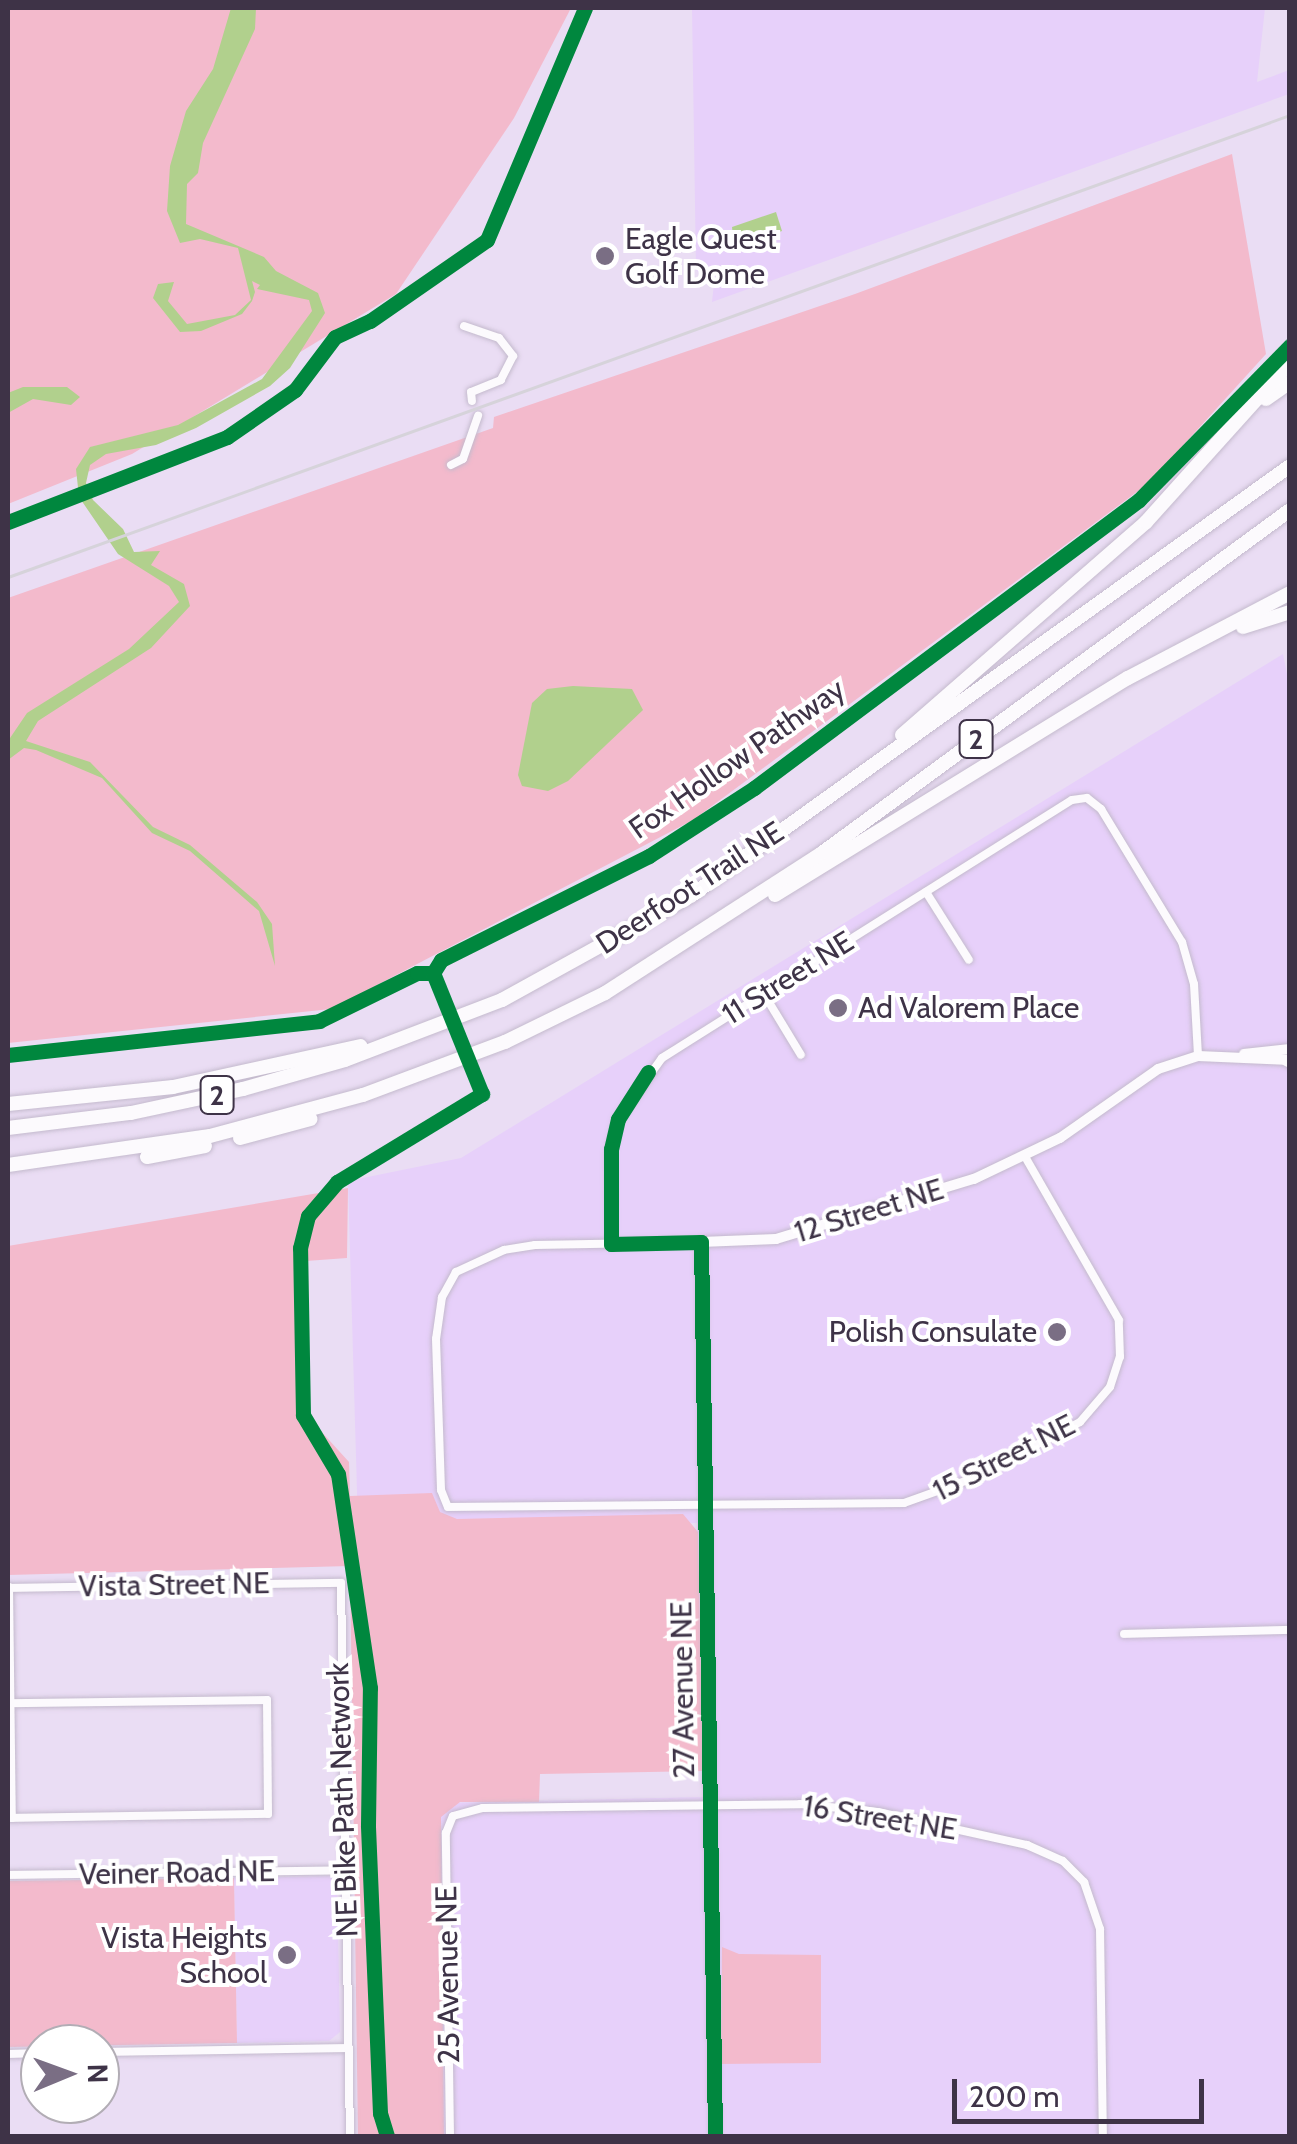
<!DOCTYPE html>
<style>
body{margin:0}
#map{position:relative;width:1297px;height:2144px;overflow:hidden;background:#eaddf4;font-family:Cabin,sans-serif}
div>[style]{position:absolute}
.built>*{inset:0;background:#e7d0fa}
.green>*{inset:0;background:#f3bacc}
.water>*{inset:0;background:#b1d08d}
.roads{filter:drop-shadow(0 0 2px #c4bacd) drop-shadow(0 0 2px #c4bacd)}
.minor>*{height:8px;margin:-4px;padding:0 4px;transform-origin:4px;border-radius:4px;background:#fcfafd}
.tertiary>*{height:10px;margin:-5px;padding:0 5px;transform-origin:5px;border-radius:5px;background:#fcfafd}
.secondary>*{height:11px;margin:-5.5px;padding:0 5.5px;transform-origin:5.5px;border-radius:5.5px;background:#fcfafd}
.motorway>*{height:14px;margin:-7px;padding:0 7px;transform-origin:7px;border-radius:7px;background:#fcfafd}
.rail>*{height:2.5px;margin:-1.25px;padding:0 1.25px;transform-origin:1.25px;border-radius:1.25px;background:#d6d3da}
.cycleway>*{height:15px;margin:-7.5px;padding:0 7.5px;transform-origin:7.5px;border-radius:7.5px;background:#00873e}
.dots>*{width:28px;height:28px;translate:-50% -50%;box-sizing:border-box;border:5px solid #fff;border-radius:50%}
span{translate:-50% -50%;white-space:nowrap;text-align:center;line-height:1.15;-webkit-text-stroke:8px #fff;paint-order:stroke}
.shield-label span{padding:2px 8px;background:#fff;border:2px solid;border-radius:8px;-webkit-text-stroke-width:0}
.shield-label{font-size:28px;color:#3e3347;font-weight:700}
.poi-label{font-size:30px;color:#3e3347}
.left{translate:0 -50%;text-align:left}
.right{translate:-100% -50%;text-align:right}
.street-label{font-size:30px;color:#3e3347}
.frame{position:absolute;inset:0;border:10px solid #3e3347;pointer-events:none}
.north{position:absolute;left:20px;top:2024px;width:100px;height:100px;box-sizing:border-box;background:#fff;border:2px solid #b2adb5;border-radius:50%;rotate:89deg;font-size:28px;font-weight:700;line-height:40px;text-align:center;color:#3e3347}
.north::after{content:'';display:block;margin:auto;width:35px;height:45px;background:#7a6e84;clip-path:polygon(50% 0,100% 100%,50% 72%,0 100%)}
.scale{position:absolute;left:952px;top:2079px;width:252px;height:45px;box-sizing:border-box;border:5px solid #3e3347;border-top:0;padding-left:12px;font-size:30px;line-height:35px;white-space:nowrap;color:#3e3347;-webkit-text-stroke:8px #fff;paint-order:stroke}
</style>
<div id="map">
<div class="built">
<i style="clip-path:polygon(692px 8px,1265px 8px,1257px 82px,1289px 70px,1289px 94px,712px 302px,714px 283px,696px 270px)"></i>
<i style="clip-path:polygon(1283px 654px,1290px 689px,1289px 2136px,443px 2136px,440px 1803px,704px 1797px,697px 1523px,358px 1526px,348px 1181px,461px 1158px)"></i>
<i style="clip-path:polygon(337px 1876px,340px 2032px,329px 2041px,237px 2043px,234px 1878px)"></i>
</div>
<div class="green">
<i style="clip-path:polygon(8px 8px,571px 8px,514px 118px,396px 294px,132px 454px,8px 504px)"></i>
<i style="clip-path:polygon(1232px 154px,1266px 354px,1149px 483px,693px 820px,331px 1009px,8px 1043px,8px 598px,493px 428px,494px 417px,855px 294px)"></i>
<i style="clip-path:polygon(348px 1188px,347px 1258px,306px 1261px,309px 1418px,349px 1462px,350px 1496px,432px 1493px,440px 1512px,457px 1519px,683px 1514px,698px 1532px,703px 1771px,540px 1774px,539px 1802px,460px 1802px,441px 1817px,444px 2136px,358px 2136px,350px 1566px,8px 1575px,8px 1246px)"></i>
<i style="clip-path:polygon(234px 1878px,237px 2043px,8px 2047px,8px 1881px)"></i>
<i style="clip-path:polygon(722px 1947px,739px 1954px,821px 1955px,821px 2063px,721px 2064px)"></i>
</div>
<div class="water">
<i style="clip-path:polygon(231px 8px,256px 8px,255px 29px,203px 143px,198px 173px,187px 184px,186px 224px,264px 257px,276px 271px,318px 293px,325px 313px,290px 368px,270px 386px,196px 428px,156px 445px,106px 454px,90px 465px,86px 483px,93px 500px,123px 529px,134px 552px,160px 551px,151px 565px,184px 584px,190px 606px,151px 648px,38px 721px,26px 741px,90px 762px,153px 827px,190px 845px,257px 902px,272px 924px,275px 966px,259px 911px,190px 851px,152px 833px,102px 778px,36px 750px,24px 748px,8px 760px,8px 741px,27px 713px,129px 649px,179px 602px,169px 586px,118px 554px,79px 497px,76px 469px,90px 447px,178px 425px,262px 379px,312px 311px,309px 300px,257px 289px,260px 285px,252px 281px,255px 292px,252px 301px,242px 314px,201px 331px,180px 332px,153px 298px,158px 284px,174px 282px,168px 301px,187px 324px,235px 315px,251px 300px,238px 248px,200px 239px,180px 243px,167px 211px,170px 166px,186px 111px,213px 69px)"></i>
<i style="clip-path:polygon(776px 212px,782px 231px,734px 247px,732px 227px)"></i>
<i style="clip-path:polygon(23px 387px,67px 387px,80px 397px,71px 405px,33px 399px,8px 413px,8px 393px)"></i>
<i style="clip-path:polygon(573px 686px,632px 689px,643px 710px,568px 781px,548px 791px,522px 786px,518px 775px,532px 703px,547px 689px)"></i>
</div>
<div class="roads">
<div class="minor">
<i style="left:464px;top:326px;width:37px;rotate:19deg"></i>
<i style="left:499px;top:338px;width:23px;rotate:52deg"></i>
<i style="left:513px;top:356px;width:27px;rotate:117deg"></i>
<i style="left:501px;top:380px;width:32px;rotate:158deg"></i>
<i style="left:471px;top:392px;width:9px;rotate:84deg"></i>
<i style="left:451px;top:465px;width:13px;rotate:-27deg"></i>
<i style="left:463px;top:459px;width:46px;rotate:-70.8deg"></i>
<i style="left:926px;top:892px;width:80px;rotate:57.7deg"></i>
<i style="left:764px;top:994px;width:71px;rotate:58.8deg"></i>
<i style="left:701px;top:1242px;width:166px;rotate:179deg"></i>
<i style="left:535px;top:1245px;width:31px;rotate:171deg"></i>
<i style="left:504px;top:1250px;width:53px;rotate:155.4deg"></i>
<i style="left:456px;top:1272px;width:29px;rotate:119deg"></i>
<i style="left:442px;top:1297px;width:42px;rotate:98.1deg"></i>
<i style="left:436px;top:1339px;width:151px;rotate:88.1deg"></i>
<i style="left:441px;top:1490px;width:18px;rotate:68deg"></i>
<i style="left:448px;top:1507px;width:456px;rotate:-0.5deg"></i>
<i style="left:904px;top:1503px;width:71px;rotate:-19.7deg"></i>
<i style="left:971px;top:1479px;width:123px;rotate:-27.6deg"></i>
<i style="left:1080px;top:1422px;width:46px;rotate:-49.4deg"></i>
<i style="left:1110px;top:1387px;width:32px;rotate:-72deg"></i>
<i style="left:1120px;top:1357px;width:37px;rotate:-92deg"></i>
<i style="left:1119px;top:1320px;width:187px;rotate:-119.9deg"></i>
<i style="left:611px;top:1244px;width:91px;rotate:-90.6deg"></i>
<i style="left:610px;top:1153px;width:35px;rotate:-77deg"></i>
<i style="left:618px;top:1119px;width:75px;rotate:-54.2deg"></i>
<i style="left:662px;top:1058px;width:484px;rotate:-32.2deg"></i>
<i style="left:1072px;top:800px;width:15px;rotate:-8deg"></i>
<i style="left:1087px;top:798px;width:18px;rotate:38deg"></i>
<i style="left:1101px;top:809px;width:156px;rotate:58.7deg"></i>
<i style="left:1182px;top:942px;width:44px;rotate:74.1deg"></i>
<i style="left:1194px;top:984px;width:72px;rotate:86.8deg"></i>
<i style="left:9px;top:1587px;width:231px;rotate:89.3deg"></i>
<i style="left:8px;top:1588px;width:333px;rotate:-0.9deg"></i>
<i style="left:341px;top:1583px;width:553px;rotate:89.07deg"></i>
<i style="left:1124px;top:1634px;width:166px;rotate:-1.4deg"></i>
<i style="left:8px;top:1818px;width:260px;rotate:-0.9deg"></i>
<i style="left:268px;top:1814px;width:114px;rotate:-90.5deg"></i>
<i style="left:267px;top:1700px;width:256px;rotate:179.3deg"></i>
<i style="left:8px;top:1875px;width:338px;rotate:-0.8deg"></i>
<i style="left:100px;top:2052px;width:249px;rotate:-0.9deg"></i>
<i style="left:8px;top:2054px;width:32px;rotate:-2deg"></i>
<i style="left:450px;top:2136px;width:303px;rotate:-90.8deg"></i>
<i style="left:446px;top:1833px;width:18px;rotate:-68deg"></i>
<i style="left:453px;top:1816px;width:31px;rotate:-15deg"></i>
<i style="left:483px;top:1808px;width:317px;rotate:-0.7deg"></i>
<i style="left:800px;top:1804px;width:78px;rotate:5.9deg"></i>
<i style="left:878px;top:1812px;width:153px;rotate:12.5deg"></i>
<i style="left:1027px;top:1845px;width:39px;rotate:24deg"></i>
<i style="left:1063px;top:1861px;width:30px;rotate:45deg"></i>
<i style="left:1084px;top:1882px;width:50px;rotate:71.2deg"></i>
<i style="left:1100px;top:1929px;width:207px;rotate:89.2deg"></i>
</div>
<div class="tertiary">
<i style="left:1244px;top:1054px;width:46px;rotate:-6.2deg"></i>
<i style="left:715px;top:2136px;width:894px;rotate:-90.9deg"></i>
<i style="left:701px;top:1242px;width:75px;rotate:-2.3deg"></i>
<i style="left:776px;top:1239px;width:207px;rotate:-16.9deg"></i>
<i style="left:974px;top:1179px;width:95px;rotate:-25.5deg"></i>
<i style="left:1060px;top:1138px;width:120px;rotate:-35.1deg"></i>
<i style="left:1158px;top:1069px;width:42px;rotate:-18deg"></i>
<i style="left:1198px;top:1056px;width:92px;rotate:2.5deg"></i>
</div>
<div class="secondary">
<i style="left:1286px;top:1060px;width:4px;rotate:27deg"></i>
</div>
<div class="motorway">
<i style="left:1266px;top:399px;width:29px;rotate:-35deg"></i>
<i style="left:1243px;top:627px;width:49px;rotate:-17.7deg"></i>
<i style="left:902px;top:735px;width:324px;rotate:-41.1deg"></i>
<i style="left:1146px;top:522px;width:215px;rotate:-48deg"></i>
<i style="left:775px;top:895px;width:414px;rotate:-31.6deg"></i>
<i style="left:1128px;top:678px;width:183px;rotate:-27.7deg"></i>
<i style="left:8px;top:1104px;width:166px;rotate:-5.9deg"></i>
<i style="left:173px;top:1087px;width:192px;rotate:-12.3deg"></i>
<i style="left:8px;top:1128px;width:124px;rotate:-7deg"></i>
<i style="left:131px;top:1113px;width:115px;rotate:-12.1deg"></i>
<i style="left:243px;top:1089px;width:106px;rotate:-15.9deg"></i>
<i style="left:345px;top:1060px;width:168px;rotate:-20.9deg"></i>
<i style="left:502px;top:1000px;width:217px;rotate:-28.9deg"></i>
<i style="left:692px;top:895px;width:736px;rotate:-35.66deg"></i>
<i style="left:240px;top:1138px;width:73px;rotate:-15deg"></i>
<i style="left:147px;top:1157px;width:59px;rotate:-10.7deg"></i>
<i style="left:8px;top:1165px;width:204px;rotate:-8.2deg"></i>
<i style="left:210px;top:1136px;width:158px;rotate:-15deg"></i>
<i style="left:363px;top:1095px;width:152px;rotate:-20.5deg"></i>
<i style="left:505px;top:1042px;width:111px;rotate:-26.1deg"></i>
<i style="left:605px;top:993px;width:258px;rotate:-32.8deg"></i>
<i style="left:822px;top:853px;width:580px;rotate:-36.24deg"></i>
</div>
</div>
<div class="rail">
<i style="left:8px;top:577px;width:1363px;rotate:-19.82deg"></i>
</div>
<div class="cycleway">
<i style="left:8px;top:522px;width:235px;rotate:-21.2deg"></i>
<i style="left:227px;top:437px;width:83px;rotate:-34.7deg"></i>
<i style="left:295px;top:390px;width:66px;rotate:-53deg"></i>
<i style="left:335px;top:337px;width:38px;rotate:-25deg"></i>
<i style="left:370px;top:321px;width:142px;rotate:-34.7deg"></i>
<i style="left:487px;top:240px;width:252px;rotate:-67.1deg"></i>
<i style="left:433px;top:973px;width:15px;rotate:-58deg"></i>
<i style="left:441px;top:960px;width:233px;rotate:-26.6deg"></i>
<i style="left:649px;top:856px;width:125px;rotate:-32.9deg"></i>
<i style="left:754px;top:788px;width:481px;rotate:-36.8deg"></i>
<i style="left:1139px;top:500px;width:216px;rotate:-45.6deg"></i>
<i style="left:8px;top:1055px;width:313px;rotate:-6.2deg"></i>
<i style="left:319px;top:1021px;width:109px;rotate:-26.1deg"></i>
<i style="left:417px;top:973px;width:16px"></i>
<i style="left:648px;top:1072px;width:56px;rotate:122.6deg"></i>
<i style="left:618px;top:1119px;width:31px;rotate:103deg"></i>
<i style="left:611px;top:1149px;width:95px;rotate:90deg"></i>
<i style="left:611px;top:1244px;width:90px;rotate:-1.3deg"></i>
<i style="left:701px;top:1242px;width:894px;rotate:89.1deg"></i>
<i style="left:387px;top:2136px;width:24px;rotate:-107deg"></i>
<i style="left:380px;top:2113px;width:288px;rotate:-92.4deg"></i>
<i style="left:368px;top:1825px;width:137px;rotate:-89.2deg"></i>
<i style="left:370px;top:1688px;width:216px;rotate:-98.5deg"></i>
<i style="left:338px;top:1474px;width:69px;rotate:-120.7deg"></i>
<i style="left:303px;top:1415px;width:167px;rotate:-91deg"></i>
<i style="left:300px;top:1248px;width:33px;rotate:-76deg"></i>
<i style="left:308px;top:1216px;width:45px;rotate:-49.5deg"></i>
<i style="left:337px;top:1182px;width:170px;rotate:-31.3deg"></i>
<i style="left:482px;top:1094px;width:131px;rotate:-112deg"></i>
</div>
<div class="dots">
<i style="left:605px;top:256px;background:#7a6e84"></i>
<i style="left:838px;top:1008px;background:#7a6e84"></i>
<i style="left:1057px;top:1332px;background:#7a6e84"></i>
<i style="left:287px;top:1955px;background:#7a6e84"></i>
</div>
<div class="shield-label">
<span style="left:976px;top:739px">2</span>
<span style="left:217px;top:1095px">2</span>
</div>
<div class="poi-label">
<span class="left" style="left:625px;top:256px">Eagle Quest<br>Golf Dome</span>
<span class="left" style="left:858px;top:1008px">Ad Valorem Place</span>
<span class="right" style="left:1037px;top:1332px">Polish Consulate</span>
<span class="right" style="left:267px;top:1955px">Vista Heights<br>School</span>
</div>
<div class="street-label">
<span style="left:737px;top:759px;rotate:-35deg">Fox Hollow Pathway</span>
<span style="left:690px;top:888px;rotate:-33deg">Deerfoot Trail NE</span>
<span style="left:788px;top:978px;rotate:-32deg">11 Street NE</span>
<span style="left:869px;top:1211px;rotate:-17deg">12 Street NE</span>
<span style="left:1004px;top:1458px;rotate:-27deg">15 Street NE</span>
<span style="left:174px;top:1585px;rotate:-1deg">Vista Street NE</span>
<span style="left:683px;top:1690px;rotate:-91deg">27 Avenue NE</span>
<span style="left:343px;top:1800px;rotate:-92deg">NE Bike Path Network</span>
<span style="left:880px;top:1818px;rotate:9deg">16 Street NE</span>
<span style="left:177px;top:1873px;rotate:-1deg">Veiner Road NE</span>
<span style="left:448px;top:1975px;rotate:-91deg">25 Avenue NE</span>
</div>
<div class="frame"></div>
<div class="north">N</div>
<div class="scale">200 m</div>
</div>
